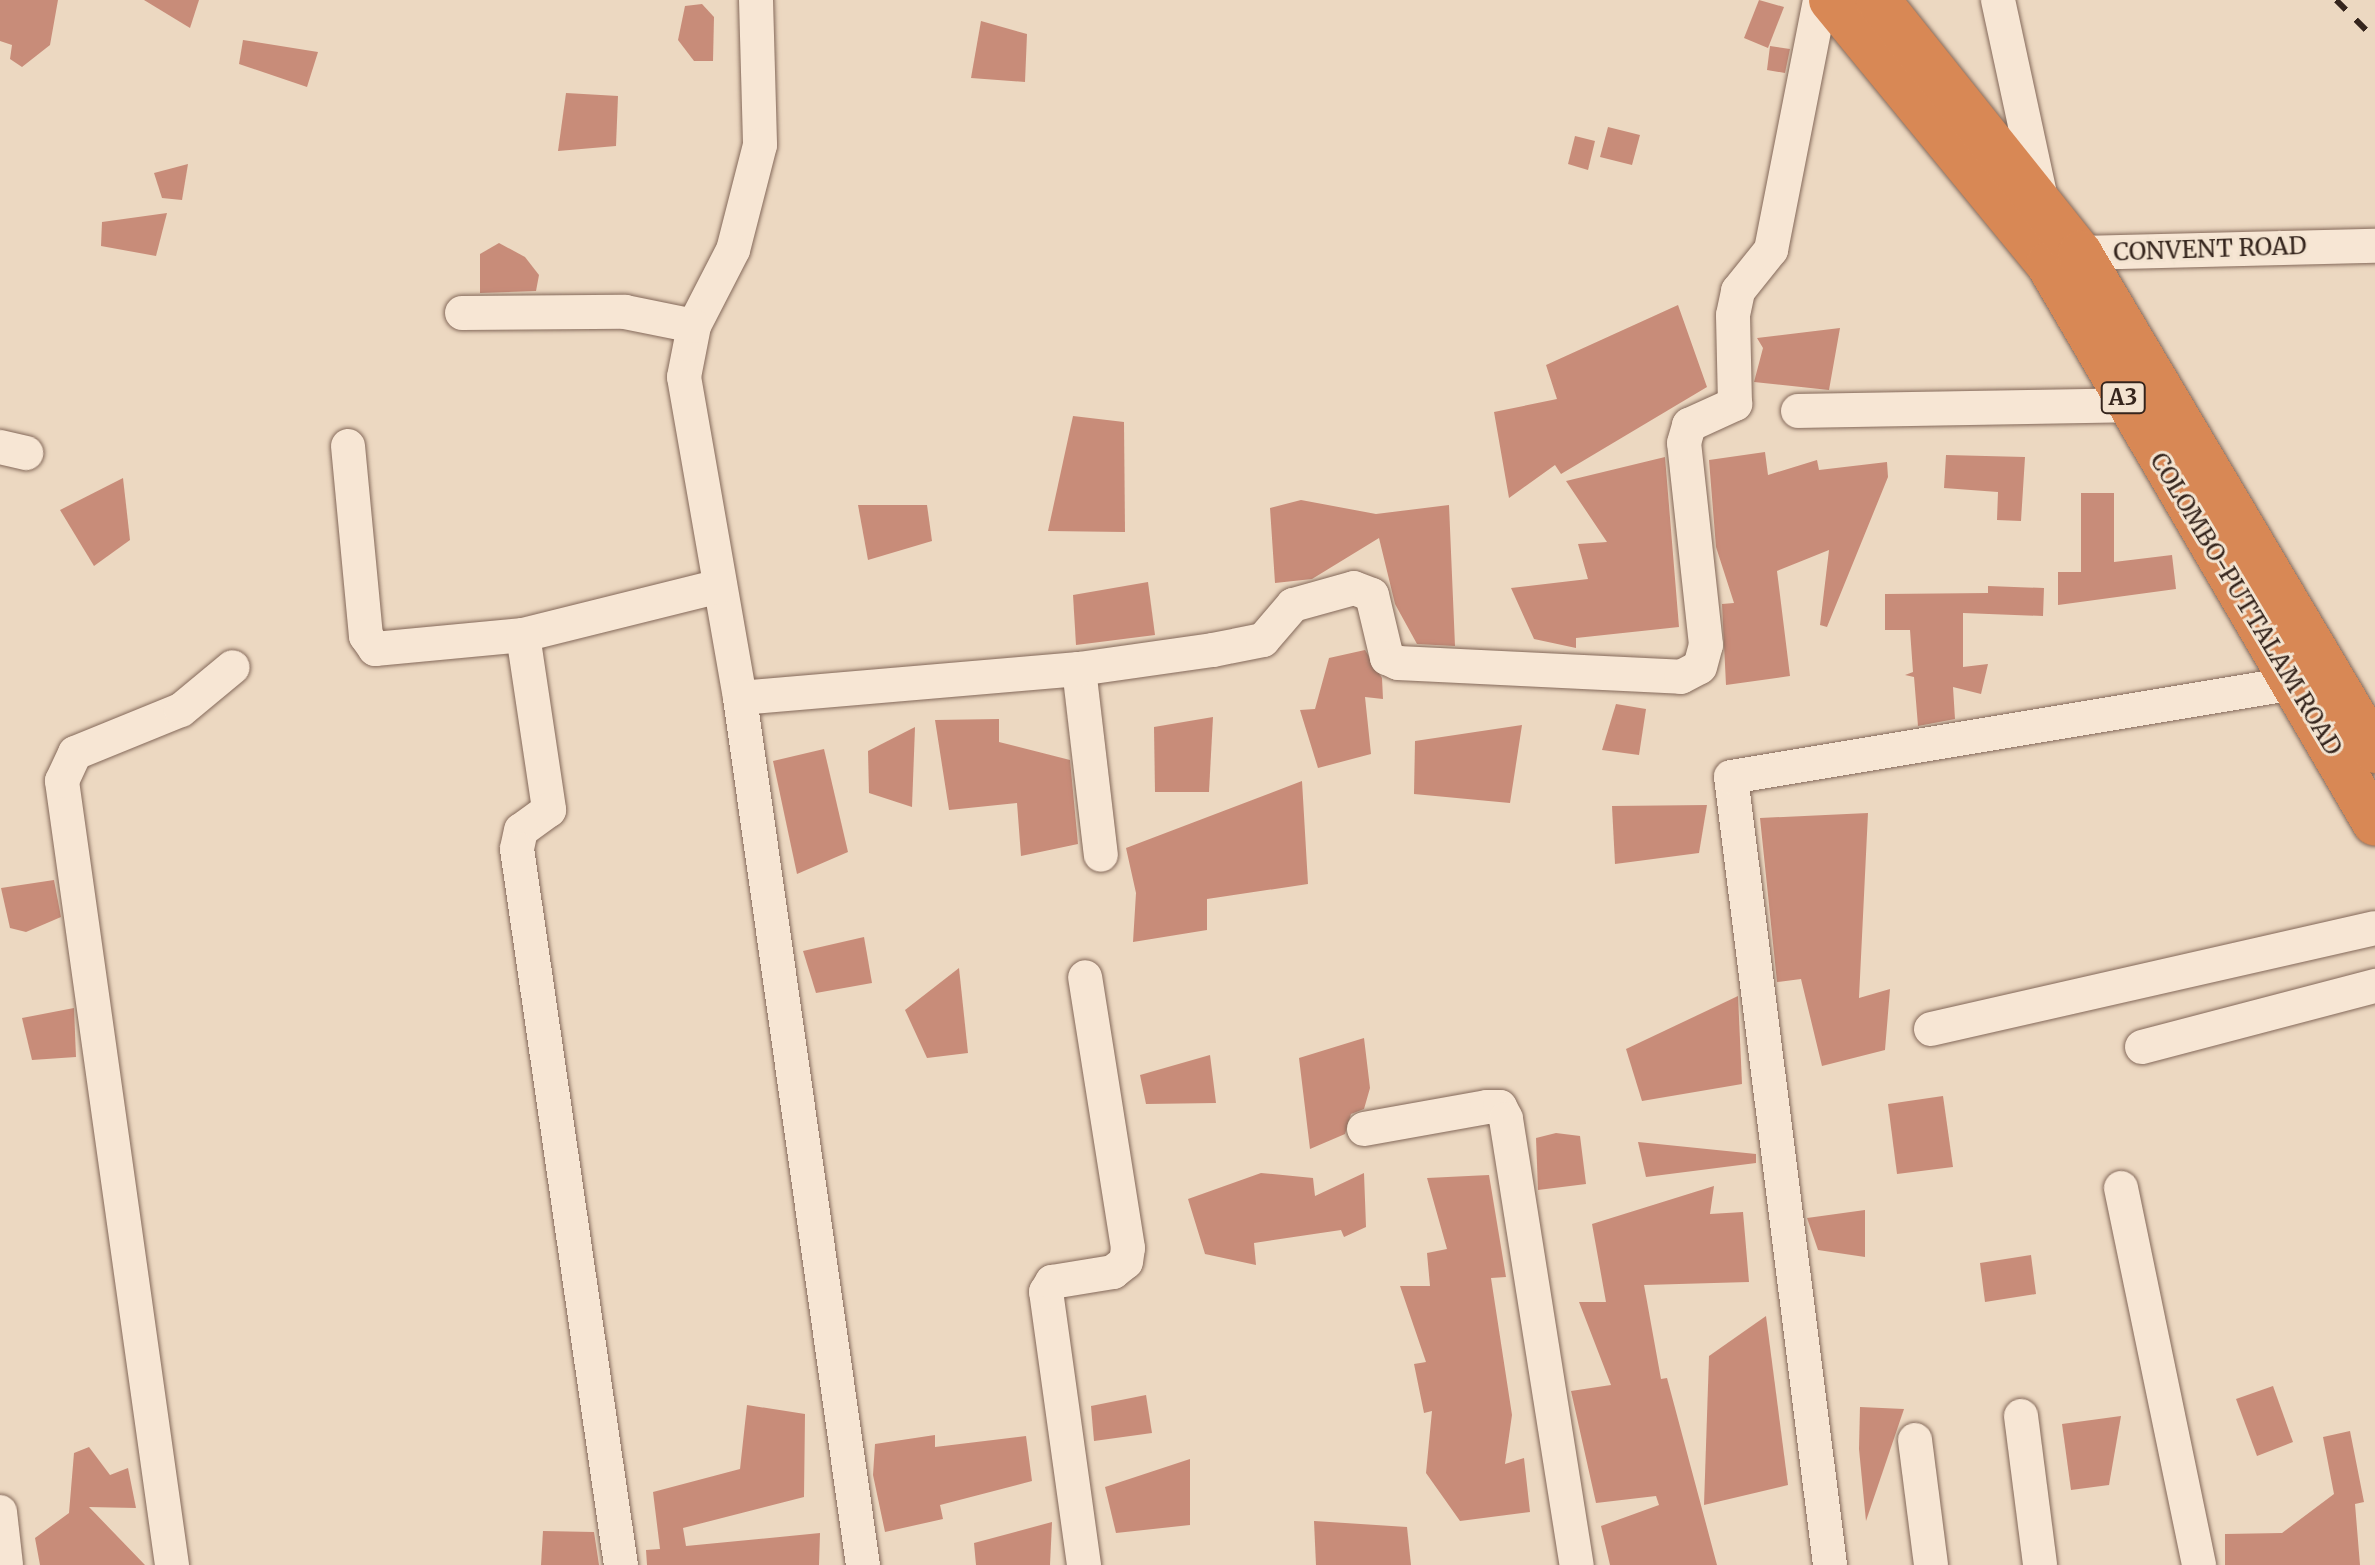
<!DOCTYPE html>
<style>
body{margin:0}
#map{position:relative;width:2375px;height:1565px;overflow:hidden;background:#ecd8c1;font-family:Merriweather,serif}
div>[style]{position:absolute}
.building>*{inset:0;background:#c88c79}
.roads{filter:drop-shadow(0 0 2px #84695a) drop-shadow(0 0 2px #84695a)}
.minor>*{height:34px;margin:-17px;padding:0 17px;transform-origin:17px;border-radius:17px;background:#f7e6d4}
.highway>*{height:44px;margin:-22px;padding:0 22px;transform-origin:22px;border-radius:22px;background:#d88855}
.rail>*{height:6px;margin-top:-3px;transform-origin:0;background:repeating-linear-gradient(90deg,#35251d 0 14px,transparent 0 28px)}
span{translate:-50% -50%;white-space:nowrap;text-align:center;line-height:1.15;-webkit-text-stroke:6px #f3e3d0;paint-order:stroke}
.shield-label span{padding:2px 6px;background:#f3e3d0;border:2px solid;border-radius:6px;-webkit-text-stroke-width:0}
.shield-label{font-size:22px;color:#35251d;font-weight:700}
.street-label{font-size:24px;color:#35251d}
</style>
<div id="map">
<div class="building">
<i style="clip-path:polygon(0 0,58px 0,50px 45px,22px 67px,10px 59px,12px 45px,0 41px)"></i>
<i style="clip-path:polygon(144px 0,199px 0,190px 28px)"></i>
<i style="clip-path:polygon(1759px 0,1784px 7px,1768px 48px,1744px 38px)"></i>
<i style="clip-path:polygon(702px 4px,714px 17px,713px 61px,694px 61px,678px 40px,685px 6px)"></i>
<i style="clip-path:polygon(981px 21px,1027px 34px,1025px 82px,971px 78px)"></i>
<i style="clip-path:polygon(243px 40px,318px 52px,307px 87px,239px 64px)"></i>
<i style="clip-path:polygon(1770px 46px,1790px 49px,1785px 73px,1767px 70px)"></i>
<i style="clip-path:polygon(566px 93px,618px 96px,616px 146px,558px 151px)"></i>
<i style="clip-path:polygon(1608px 127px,1640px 135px,1632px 165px,1600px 157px)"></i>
<i style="clip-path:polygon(1575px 136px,1595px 141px,1588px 170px,1568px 164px)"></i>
<i style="clip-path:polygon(188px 164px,182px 200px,162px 198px,154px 173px)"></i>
<i style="clip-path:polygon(167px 213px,156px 256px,101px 246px,102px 222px)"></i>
<i style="clip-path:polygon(499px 243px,525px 257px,539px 275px,536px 291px,480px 293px,480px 254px)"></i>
<i style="clip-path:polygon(1678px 305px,1707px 387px,1561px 474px,1555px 465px,1509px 498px,1494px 412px,1557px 399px,1546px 365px)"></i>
<i style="clip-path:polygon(1840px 328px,1829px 390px,1754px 382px,1763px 348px,1757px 338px)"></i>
<i style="clip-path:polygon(1073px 416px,1124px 422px,1125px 532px,1048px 531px)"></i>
<i style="clip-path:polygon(1765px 452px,1768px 475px,1817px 460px,1819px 470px,1887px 462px,1888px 477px,1827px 627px,1820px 625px,1829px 550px,1777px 571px,1790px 676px,1726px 685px,1722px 604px,1734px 603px,1716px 547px,1709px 460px)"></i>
<i style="clip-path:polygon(1946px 455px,2025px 457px,2021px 521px,1997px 520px,1998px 492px,1944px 488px)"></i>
<i style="clip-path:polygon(1665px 457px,1679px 627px,1576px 638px,1576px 648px,1534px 639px,1511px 588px,1588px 579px,1578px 544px,1607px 542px,1566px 481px)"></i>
<i style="clip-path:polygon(123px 478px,130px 540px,94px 566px,60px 510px)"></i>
<i style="clip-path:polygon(2081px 493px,2114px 493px,2114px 562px,2172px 555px,2176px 589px,2058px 605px,2058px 572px,2081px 572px)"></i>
<i style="clip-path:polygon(1301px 500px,1376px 514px,1449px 505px,1455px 646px,1417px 644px,1395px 604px,1379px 538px,1312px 579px,1275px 583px,1270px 508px)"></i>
<i style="clip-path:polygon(858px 505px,927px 505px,932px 541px,868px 560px)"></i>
<i style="clip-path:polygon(1148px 582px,1155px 635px,1076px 645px,1073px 595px)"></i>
<i style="clip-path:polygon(1988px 586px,2044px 588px,2043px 616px,1963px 613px,1963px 667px,1988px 664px,1981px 694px,1953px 687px,1955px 719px,1918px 726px,1914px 677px,1905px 675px,1913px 672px,1910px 630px,1885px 630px,1885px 594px,1988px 593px)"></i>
<i style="clip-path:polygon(1365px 650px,1382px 678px,1383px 699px,1365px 697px,1371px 754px,1318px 768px,1300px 710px,1315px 709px,1329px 658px)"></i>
<i style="clip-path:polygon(1616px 704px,1646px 709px,1639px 755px,1602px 750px)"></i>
<i style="clip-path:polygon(1213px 717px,1209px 792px,1155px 792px,1154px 727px)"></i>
<i style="clip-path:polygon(999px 719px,999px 742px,1070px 760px,1078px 844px,1021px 856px,1017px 803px,949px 810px,935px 720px)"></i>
<i style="clip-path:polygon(1522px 725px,1510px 803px,1414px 794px,1415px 741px)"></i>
<i style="clip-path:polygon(915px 727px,912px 807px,869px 793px,868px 751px)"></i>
<i style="clip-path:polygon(824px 749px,848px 852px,797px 874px,773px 761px)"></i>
<i style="clip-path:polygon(1302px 781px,1308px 884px,1207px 899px,1207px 930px,1133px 942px,1136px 893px,1126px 848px)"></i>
<i style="clip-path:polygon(1707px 805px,1699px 853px,1615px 864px,1612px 806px)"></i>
<i style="clip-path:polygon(1868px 813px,1859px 998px,1890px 989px,1885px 1050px,1822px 1066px,1801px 979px,1777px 982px,1760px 818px)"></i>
<i style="clip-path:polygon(54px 880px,61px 917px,26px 932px,10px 928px,1px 888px)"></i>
<i style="clip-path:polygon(864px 937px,872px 983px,816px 993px,803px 951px)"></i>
<i style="clip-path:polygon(959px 968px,968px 1053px,927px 1058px,905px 1010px)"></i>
<i style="clip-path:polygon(1738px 996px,1742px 1084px,1642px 1101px,1626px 1049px)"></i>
<i style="clip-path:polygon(74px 1008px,76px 1057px,32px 1060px,22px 1018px)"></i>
<i style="clip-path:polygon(1364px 1038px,1370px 1088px,1364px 1109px,1351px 1114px,1345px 1134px,1310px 1149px,1299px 1058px)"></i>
<i style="clip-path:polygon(1210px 1055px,1216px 1103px,1146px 1104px,1140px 1075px)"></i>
<i style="clip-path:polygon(1943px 1096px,1953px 1167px,1897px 1174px,1888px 1104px)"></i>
<i style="clip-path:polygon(1556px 1133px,1580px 1136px,1586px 1184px,1538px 1190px,1536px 1138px)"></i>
<i style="clip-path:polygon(1638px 1142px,1756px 1154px,1756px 1163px,1646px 1177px)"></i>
<i style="clip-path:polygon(1261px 1173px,1313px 1178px,1315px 1196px,1364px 1173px,1366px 1227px,1344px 1237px,1341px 1230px,1254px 1243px,1256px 1265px,1205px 1254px,1188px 1199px)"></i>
<i style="clip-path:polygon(1489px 1175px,1506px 1277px,1491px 1278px,1512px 1415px,1505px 1464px,1524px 1458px,1530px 1512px,1460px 1521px,1426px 1473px,1432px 1411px,1424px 1413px,1414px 1364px,1426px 1362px,1400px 1286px,1430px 1286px,1427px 1253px,1447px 1249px,1427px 1178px)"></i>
<i style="clip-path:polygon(1714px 1186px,1710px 1214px,1743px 1212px,1749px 1282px,1644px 1285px,1661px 1379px,1667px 1378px,1717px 1565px,1610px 1565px,1601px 1526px,1659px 1505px,1656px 1496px,1596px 1503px,1571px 1391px,1611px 1385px,1579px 1302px,1606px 1302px,1592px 1224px)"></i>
<i style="clip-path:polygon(1865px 1210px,1865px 1257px,1818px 1250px,1807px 1218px)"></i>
<i style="clip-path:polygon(2031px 1255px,2036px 1294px,1985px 1302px,1980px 1263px)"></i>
<i style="clip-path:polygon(1766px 1316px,1788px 1485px,1704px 1505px,1709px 1356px)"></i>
<i style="clip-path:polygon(2273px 1386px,2293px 1442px,2257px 1456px,2236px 1399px)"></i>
<i style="clip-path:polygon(1146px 1395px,1152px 1433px,1094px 1441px,1091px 1406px)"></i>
<i style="clip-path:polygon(747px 1405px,805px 1414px,804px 1497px,683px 1528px,686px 1546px,820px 1533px,819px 1565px,647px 1565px,646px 1550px,660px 1549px,653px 1492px,740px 1469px)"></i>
<i style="clip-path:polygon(1860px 1407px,1904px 1409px,1866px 1521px,1859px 1449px)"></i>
<i style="clip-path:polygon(2121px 1416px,2109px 1485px,2071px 1490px,2062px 1424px)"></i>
<i style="clip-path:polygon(2350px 1431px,2364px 1502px,2355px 1504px,2360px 1565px,2225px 1565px,2225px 1534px,2282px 1533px,2334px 1494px,2323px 1437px)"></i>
<i style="clip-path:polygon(935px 1435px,935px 1447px,1026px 1436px,1032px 1481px,940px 1505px,943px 1519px,885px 1532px,873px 1475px,875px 1444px)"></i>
<i style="clip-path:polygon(89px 1447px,110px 1475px,128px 1468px,136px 1508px,89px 1507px,145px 1565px,40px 1565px,35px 1538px,69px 1513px,74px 1453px)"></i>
<i style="clip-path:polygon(1190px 1459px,1190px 1525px,1116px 1533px,1105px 1487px)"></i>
<i style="clip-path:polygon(1314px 1521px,1407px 1527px,1411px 1565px,1316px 1565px)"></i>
<i style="clip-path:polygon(1052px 1522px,1050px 1565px,976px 1565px,974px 1543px)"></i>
<i style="clip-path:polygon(543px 1531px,594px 1532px,599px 1565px,541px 1565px)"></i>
</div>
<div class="roads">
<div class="minor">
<i style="left:756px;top:0;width:145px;rotate:88.4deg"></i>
<i style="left:760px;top:145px;width:108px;rotate:104.4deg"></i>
<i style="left:733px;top:250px;width:85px;rotate:117.2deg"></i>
<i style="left:694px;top:326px;width:52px;rotate:101.1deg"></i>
<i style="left:684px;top:377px;width:326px;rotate:80.1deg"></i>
<i style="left:740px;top:698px;width:876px;rotate:81.93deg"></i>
<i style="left:1998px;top:0;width:209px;rotate:77.8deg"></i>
<i style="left:2059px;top:260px;width:22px;rotate:-18deg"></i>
<i style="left:2080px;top:253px;width:295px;rotate:-1.4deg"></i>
<i style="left:462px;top:313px;width:163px;rotate:-0.4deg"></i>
<i style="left:625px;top:312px;width:70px;rotate:11.5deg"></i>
<i style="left:1798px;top:411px;width:329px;rotate:-1deg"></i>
<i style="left:348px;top:446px;width:191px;rotate:84.6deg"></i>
<i style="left:366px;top:636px;width:16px;rotate:55deg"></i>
<i style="left:375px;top:649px;width:149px;rotate:-5.4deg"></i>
<i style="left:523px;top:635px;width:203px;rotate:-14deg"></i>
<i style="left:0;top:447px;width:27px;rotate:13deg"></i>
<i style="left:523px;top:635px;width:177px;rotate:81.5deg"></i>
<i style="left:549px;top:810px;width:34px;rotate:144deg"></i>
<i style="left:521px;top:830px;width:19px;rotate:102deg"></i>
<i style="left:517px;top:849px;width:724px;rotate:81.74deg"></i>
<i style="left:1079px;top:669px;width:187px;rotate:83.3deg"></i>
<i style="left:740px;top:698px;width:340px;rotate:-4.9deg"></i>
<i style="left:1079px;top:669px;width:135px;rotate:-8.1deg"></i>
<i style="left:1213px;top:650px;width:51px;rotate:-11.3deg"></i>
<i style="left:1263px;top:640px;width:46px;rotate:-49.4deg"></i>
<i style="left:1293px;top:605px;width:63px;rotate:-15.6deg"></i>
<i style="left:1354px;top:588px;width:19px;rotate:21deg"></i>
<i style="left:1372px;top:595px;width:65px;rotate:76.6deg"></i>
<i style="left:1387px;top:658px;width:12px;rotate:24deg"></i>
<i style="left:1398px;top:663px;width:283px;rotate:2.8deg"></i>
<i style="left:1681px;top:677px;width:21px;rotate:-28deg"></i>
<i style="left:1700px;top:667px;width:23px;rotate:-75deg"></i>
<i style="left:1706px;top:645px;width:203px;rotate:-96.2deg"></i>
<i style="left:1684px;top:443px;width:19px;rotate:-74deg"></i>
<i style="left:1689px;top:425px;width:51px;rotate:-24.5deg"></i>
<i style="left:1735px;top:404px;width:89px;rotate:-91.3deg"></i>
<i style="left:1733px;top:315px;width:25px;rotate:-78deg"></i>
<i style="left:1738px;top:291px;width:53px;rotate:-51.2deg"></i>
<i style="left:1771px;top:250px;width:255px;rotate:-78.9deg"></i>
<i style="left:1931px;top:1029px;width:455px;rotate:-12.8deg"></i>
<i style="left:2142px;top:1047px;width:241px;rotate:-14.7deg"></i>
<i style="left:1364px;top:1129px;width:125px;rotate:-10.1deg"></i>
<i style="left:1487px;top:1107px;width:13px"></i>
<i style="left:1500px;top:1107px;width:13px;rotate:63deg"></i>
<i style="left:1506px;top:1119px;width:452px;rotate:81deg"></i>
<i style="left:2121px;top:1188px;width:385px;rotate:78.3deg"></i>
<i style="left:2021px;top:1416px;width:150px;rotate:82.7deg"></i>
<i style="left:1915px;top:1440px;width:126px;rotate:82.7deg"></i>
<i style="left:0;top:1512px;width:53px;rotate:83.5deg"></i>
<i style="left:172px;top:1565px;width:792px;rotate:-97.99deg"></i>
<i style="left:62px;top:781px;width:31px;rotate:-65deg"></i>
<i style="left:75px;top:753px;width:114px;rotate:-22.1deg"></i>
<i style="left:181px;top:710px;width:67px;rotate:-39.6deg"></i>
<i style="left:1084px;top:1565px;width:276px;rotate:-97.9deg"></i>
<i style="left:1046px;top:1292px;width:12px;rotate:-59deg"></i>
<i style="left:1052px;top:1282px;width:62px;rotate:-9.3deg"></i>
<i style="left:1113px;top:1272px;width:16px;rotate:-38deg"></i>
<i style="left:1126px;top:1262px;width:14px;rotate:-82deg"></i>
<i style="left:1128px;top:1248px;width:274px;rotate:-99deg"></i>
<i style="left:1830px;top:1565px;width:794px;rotate:-97.16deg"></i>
<i style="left:1731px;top:777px;width:572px;rotate:-9.46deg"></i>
</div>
<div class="highway">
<i style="left:1831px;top:0;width:342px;rotate:50.6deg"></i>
<i style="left:2048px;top:264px;width:648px;rotate:59.72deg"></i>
<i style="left:1878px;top:0;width:324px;rotate:51.4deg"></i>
<i style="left:2080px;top:253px;width:579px;rotate:59.36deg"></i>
</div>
</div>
<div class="rail">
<i style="left:2336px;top:0;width:55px;rotate:45deg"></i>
</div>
<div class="shield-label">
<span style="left:2123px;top:398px">A3</span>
</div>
<div class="street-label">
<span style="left:2210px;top:249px;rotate:-2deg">CONVENT ROAD</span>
<span style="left:2246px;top:604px;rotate:59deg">COLOMBO-PUTTALAM ROAD</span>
</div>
</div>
